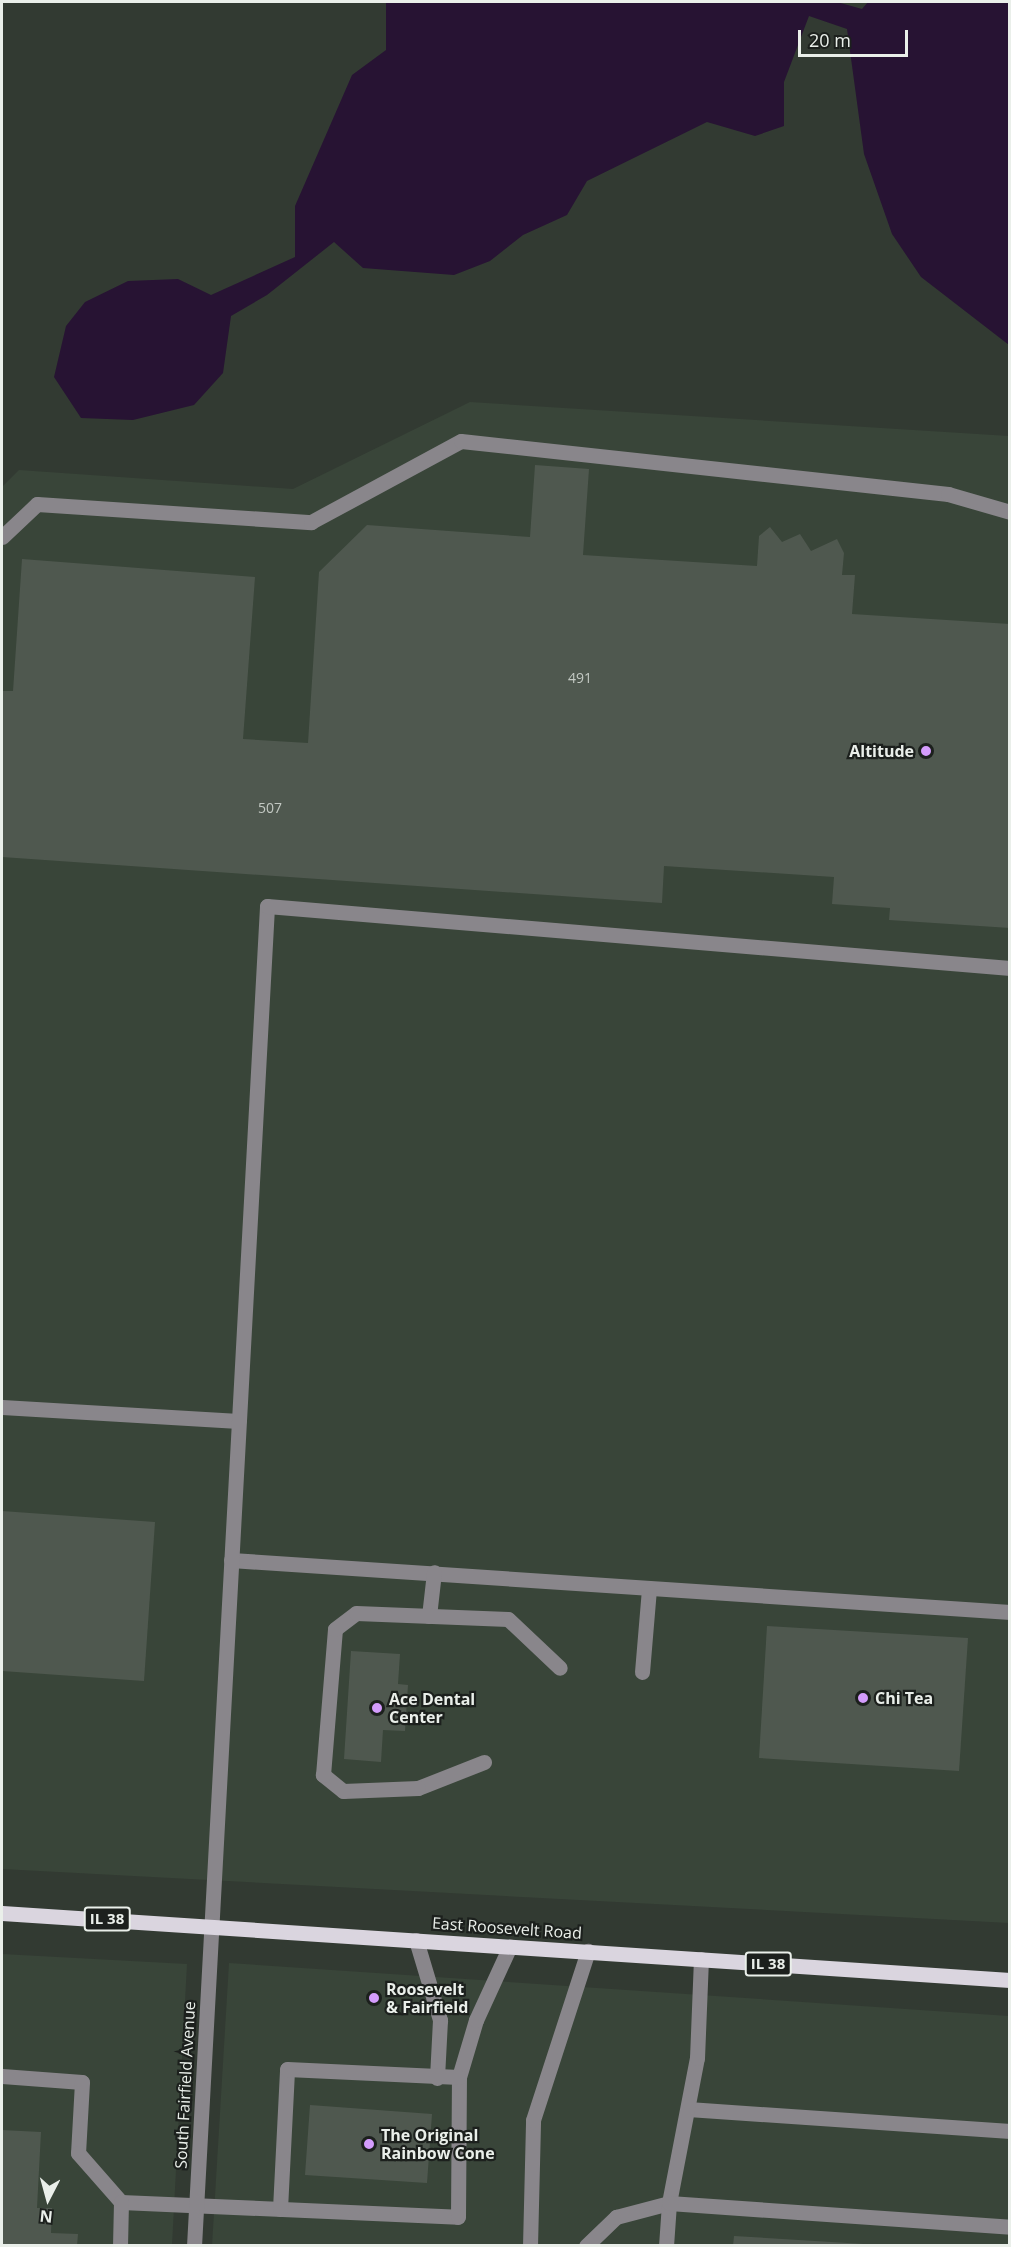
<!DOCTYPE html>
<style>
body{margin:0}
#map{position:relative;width:1011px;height:2247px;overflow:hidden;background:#323a32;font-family:"Open Sans",sans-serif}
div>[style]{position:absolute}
.built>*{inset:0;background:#394539}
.water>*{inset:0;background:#271333}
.building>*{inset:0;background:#4f584f}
.minor>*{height:15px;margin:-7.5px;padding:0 7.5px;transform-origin:7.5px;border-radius:7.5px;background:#89868b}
.major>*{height:15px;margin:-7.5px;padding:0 7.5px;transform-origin:7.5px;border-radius:7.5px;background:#dad5df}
.dots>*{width:16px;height:16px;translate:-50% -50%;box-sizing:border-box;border:3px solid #1c201d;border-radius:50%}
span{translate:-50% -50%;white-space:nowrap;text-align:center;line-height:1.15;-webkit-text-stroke:4.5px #1c201d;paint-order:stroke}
.number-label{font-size:14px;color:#c3c9c3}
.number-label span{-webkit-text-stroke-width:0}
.shield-label span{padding:2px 4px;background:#1c201d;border:2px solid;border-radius:4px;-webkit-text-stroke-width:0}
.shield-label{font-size:15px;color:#eaefea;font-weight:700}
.poi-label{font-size:16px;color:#eaefea;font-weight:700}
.right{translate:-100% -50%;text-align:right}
.left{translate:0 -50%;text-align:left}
.street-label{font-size:16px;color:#eaefea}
.frame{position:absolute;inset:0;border:3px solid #eaefea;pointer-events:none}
.north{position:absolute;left:18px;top:2169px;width:60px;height:60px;-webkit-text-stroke:4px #1c201d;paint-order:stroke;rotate:186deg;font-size:16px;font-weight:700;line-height:24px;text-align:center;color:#eaefea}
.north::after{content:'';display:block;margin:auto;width:21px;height:27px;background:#eaefea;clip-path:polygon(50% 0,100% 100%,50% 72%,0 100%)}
.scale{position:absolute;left:798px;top:30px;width:110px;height:27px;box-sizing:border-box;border:3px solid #eaefea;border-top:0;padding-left:8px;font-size:18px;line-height:21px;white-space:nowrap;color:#eaefea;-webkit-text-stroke:4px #1c201d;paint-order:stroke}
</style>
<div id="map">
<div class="built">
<i style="clip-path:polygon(470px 402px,1009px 436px,1009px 1923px,2px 1869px,2px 487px,19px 470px,293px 489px)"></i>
<i style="clip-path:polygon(2px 1954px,187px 1964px,172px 2245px,2px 2245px)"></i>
<i style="clip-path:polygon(229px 1963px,1009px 2016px,1009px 2245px,212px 2246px)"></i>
</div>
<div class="water">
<i style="clip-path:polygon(386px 2px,837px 2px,862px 9px,868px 2px,1009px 2px,1009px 345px,921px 277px,892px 234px,864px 154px,847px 29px,809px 16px,784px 82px,784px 126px,755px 136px,707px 122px,587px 181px,567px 215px,523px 235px,490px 261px,454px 275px,363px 268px,334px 242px,267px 295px,231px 316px,223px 373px,194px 405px,133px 420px,81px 418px,54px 377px,66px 326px,85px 302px,128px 281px,178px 279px,211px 295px,295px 257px,295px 206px,352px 75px,386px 50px)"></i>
</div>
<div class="building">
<i style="clip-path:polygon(535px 465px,589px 469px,583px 555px,757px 566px,759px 536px,770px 527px,782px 542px,800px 534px,811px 551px,837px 539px,844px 553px,842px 575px,855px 575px,852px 614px,1010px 624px,1010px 928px,889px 920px,890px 908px,832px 904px,834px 877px,664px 866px,662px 903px,2px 857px,2px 691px,13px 691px,22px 559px,255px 577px,243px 739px,308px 743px,319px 572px,367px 525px,530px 537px)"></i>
<i style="clip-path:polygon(2px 1511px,155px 1522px,144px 1681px,2px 1671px)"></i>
<i style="clip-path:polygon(767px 1626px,968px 1638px,959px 1771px,759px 1758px)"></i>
<i style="clip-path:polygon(351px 1651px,400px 1654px,398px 1684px,408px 1685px,405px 1731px,383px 1730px,381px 1762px,344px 1759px)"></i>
<i style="clip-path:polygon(310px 2105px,432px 2114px,427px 2183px,305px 2175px)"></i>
<i style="clip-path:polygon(2px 2130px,41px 2132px,37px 2208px,52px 2208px,51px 2233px,78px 2234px,77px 2246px,2px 2246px)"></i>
<i style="clip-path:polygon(734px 2236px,864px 2244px,864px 2246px,733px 2246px)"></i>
</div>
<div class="minor">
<i style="left:2px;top:537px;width:48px;rotate:-43.3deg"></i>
<i style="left:37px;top:504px;width:275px;rotate:3.8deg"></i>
<i style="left:311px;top:522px;width:170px;rotate:-28.4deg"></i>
<i style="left:461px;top:441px;width:490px;rotate:6.2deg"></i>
<i style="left:948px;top:494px;width:65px;rotate:16.2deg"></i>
<i style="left:2px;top:1407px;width:237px;rotate:3.4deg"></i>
<i style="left:231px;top:1560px;width:781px;rotate:3.82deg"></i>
<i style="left:429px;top:1616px;width:44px;rotate:-83.5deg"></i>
<i style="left:642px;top:1672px;width:84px;rotate:-85.2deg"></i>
<i style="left:484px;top:1762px;width:71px;rotate:158.5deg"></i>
<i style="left:418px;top:1788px;width:75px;rotate:177.7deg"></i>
<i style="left:343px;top:1791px;width:26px;rotate:-141deg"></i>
<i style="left:323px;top:1775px;width:146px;rotate:-85.3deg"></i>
<i style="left:335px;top:1629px;width:26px;rotate:-37deg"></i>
<i style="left:356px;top:1613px;width:152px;rotate:2.3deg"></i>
<i style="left:508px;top:1619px;width:71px;rotate:43.3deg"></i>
<i style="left:416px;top:1940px;width:84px;rotate:73.3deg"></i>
<i style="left:440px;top:2020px;width:58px;rotate:93deg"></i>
<i style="left:2px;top:2076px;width:80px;rotate:4.3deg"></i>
<i style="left:82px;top:2082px;width:71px;rotate:93.2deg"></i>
<i style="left:78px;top:2153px;width:65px;rotate:48.7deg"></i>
<i style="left:121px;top:2202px;width:337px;rotate:2.5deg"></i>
<i style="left:458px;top:2217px;width:140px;rotate:-89.6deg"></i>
<i style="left:459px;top:2077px;width:59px;rotate:-73.4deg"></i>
<i style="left:476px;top:2020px;width:81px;rotate:-65.3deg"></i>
<i style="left:688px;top:2109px;width:323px;rotate:3.9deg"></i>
<i style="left:280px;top:2209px;width:140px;rotate:-87.1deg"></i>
<i style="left:287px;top:2069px;width:172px;rotate:2.7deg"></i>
<i style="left:120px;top:2246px;width:44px;rotate:-88.7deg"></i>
<i style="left:194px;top:2246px;width:1342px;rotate:-86.88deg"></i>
<i style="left:267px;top:906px;width:746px;rotate:4.77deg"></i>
<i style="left:530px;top:2246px;width:126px;rotate:-88.6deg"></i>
<i style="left:533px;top:2120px;width:178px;rotate:-72deg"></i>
<i style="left:586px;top:2246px;width:42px;rotate:-44deg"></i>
<i style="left:616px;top:2217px;width:55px;rotate:-14.8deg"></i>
<i style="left:669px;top:2203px;width:148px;rotate:-79.1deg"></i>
<i style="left:697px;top:2058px;width:99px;rotate:-87.7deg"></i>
<i style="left:666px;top:2246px;width:43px;rotate:-86deg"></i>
<i style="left:669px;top:2203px;width:342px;rotate:4deg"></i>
</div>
<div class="major">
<i style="left:2px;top:1913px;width:1010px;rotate:3.8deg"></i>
</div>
<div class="dots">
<i style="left:926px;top:751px;background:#d49cfc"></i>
<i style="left:863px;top:1698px;background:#d49cfc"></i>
<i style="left:377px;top:1708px;background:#d49cfc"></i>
<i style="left:374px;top:1998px;background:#d49cfc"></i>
<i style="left:369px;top:2144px;background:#d49cfc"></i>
</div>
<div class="number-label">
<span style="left:580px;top:678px">491</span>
<span style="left:270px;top:808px">507</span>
</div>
<div class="shield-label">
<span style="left:107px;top:1919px">IL 38</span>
<span style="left:768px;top:1964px">IL 38</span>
</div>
<div class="poi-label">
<span class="right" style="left:914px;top:751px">Altitude</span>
<span class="left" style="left:875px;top:1698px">Chi Tea</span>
<span class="left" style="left:389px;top:1708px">Ace Dental<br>Center</span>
<span class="left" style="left:386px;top:1998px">Roosevelt<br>&amp; Fairfield</span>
<span class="left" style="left:381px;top:2144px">The Original<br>Rainbow Cone</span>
</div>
<div class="street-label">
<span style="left:507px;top:1928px;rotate:4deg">East Roosevelt Road</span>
<span style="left:185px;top:2085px;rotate:-87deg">South Fairfield Avenue</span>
</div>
<div class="frame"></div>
<div class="north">N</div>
<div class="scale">20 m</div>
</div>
